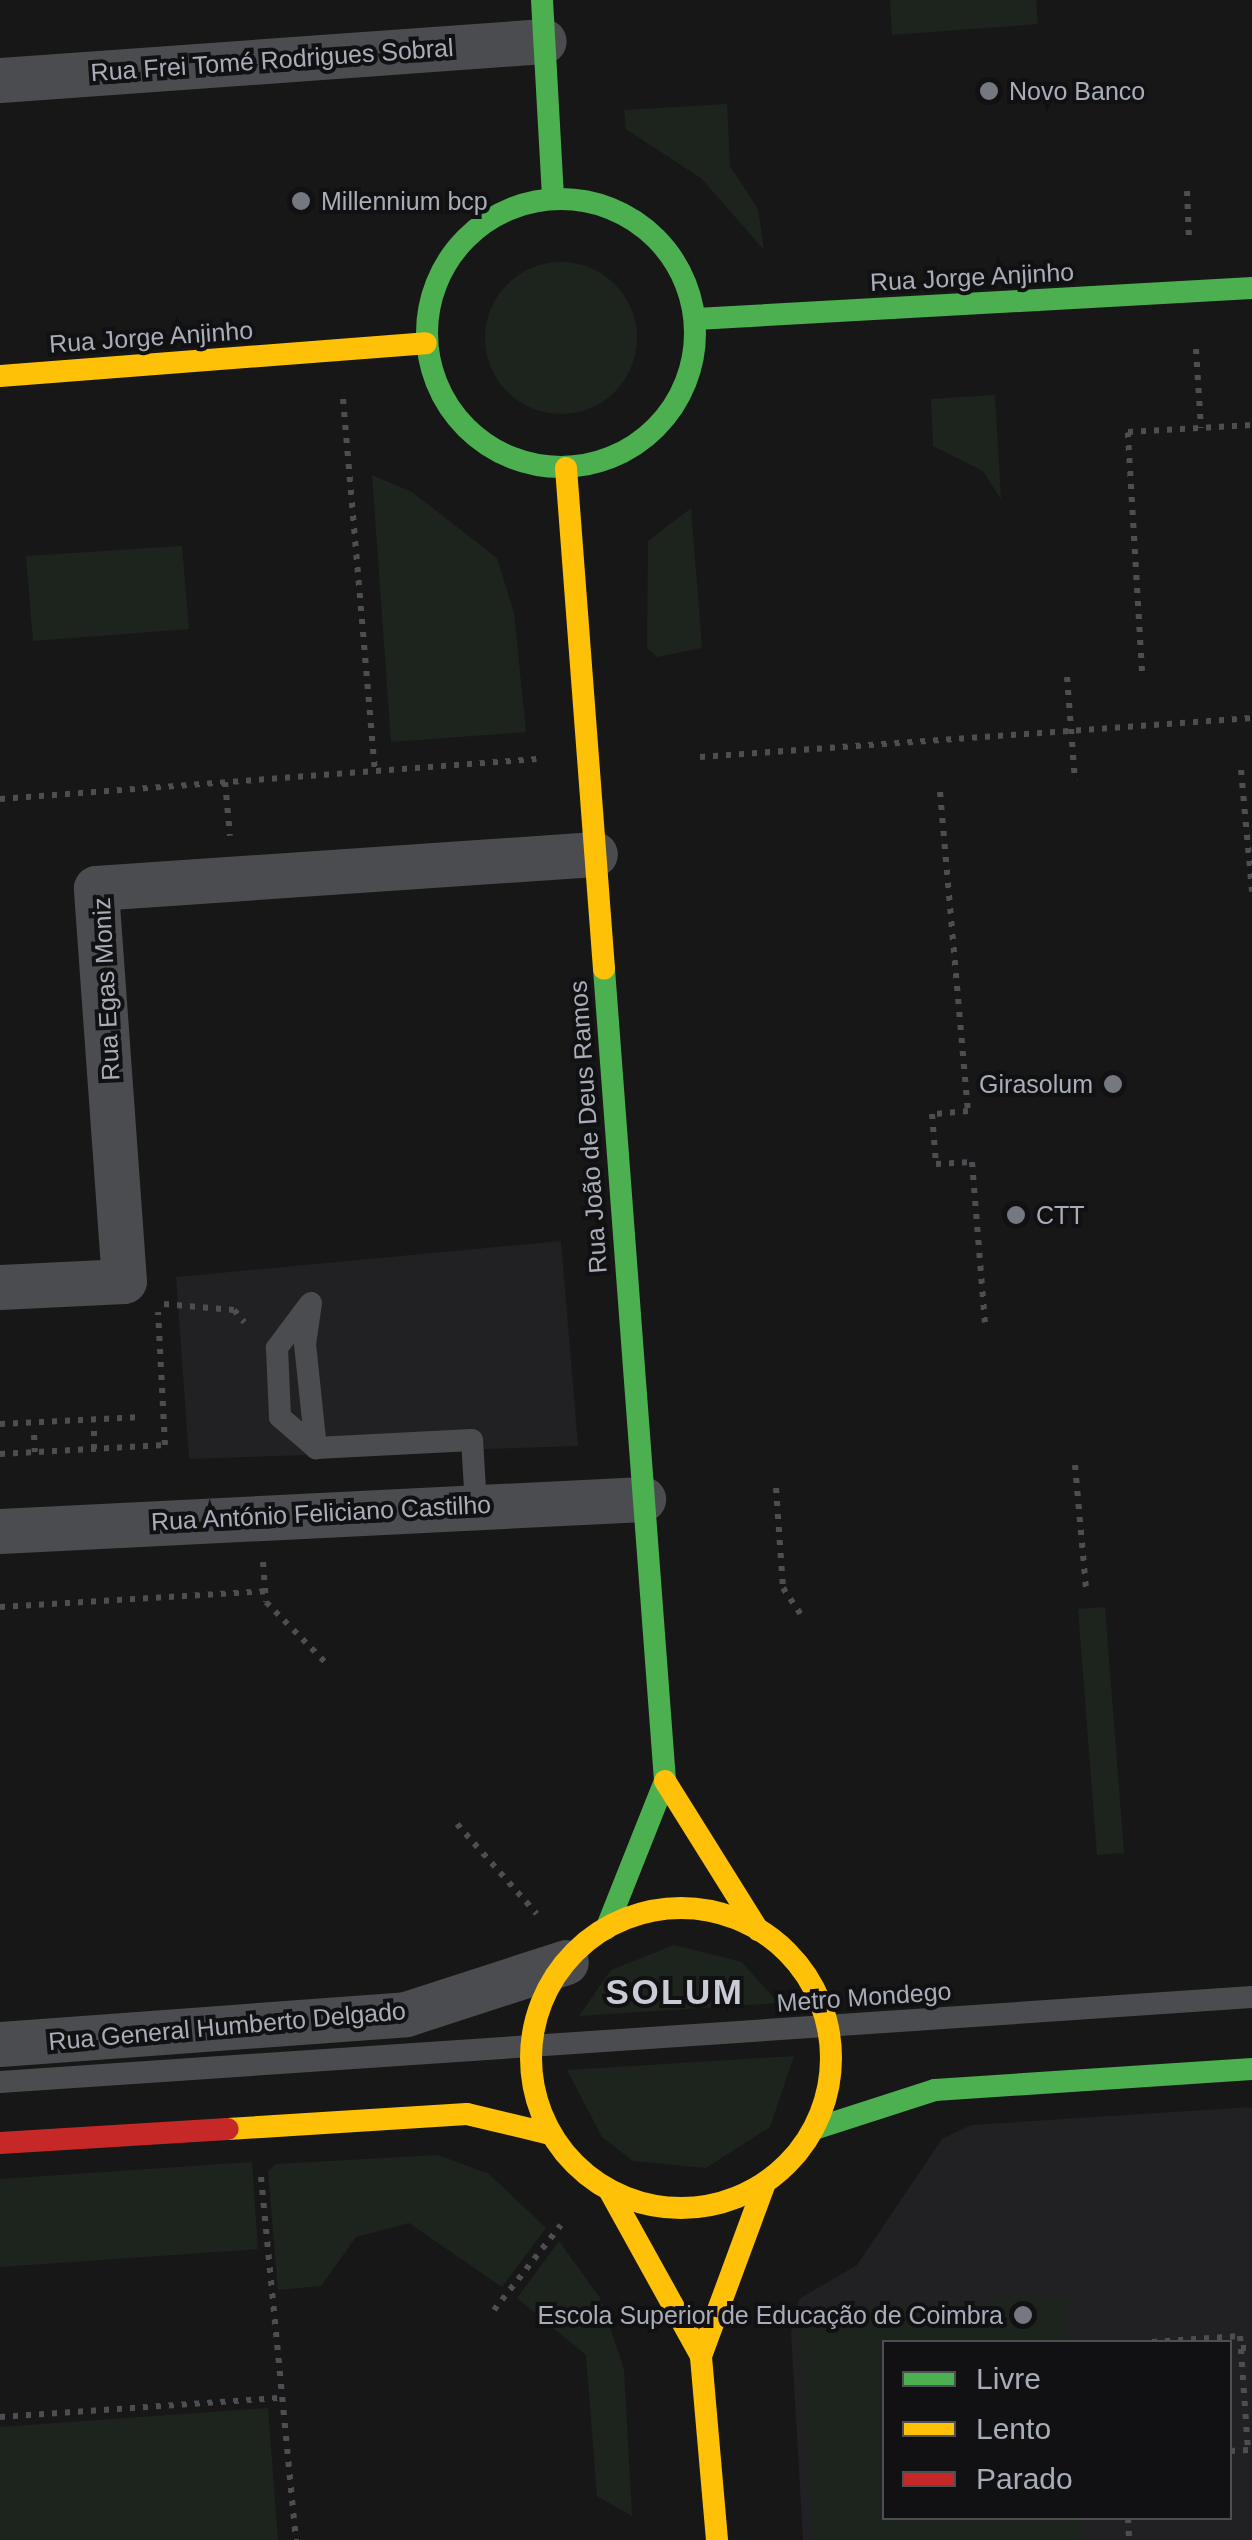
<!DOCTYPE html>
<meta charset="utf-8">
<style>
body{margin:0}
#map{position:relative;width:1252px;height:2540px;overflow:hidden;background:#171717;font-family:Helvetica,sans-serif}
div>[style]{position:absolute}
.built>*{inset:0;background:#212123}
.green>*{inset:0;background:#1d241e}
.round{border-radius:50%}
.path>*{height:6px;margin-top:-3px;transform-origin:0;background:repeating-linear-gradient(90deg,#4d4e52 0 5px,transparent 0 13px)}
.lane>*{height:22px;margin:-11px;padding:0 11px;transform-origin:11px;border-radius:11px;background:#4b4c50}
.street>*{height:45px;margin:-22.5px;padding:0 22.5px;transform-origin:22.5px;border-radius:22.5px;background:#4b4c50}
.fast>*{height:22px;margin:-11px;padding:0 11px;transform-origin:11px;border-radius:11px;background:#4caf50}
.fast>.ring{margin:-11px;padding:0;box-sizing:content-box;background:none;border:22px solid #4caf50;border-radius:50%}
.slow>*{height:22px;margin:-11px;padding:0 11px;transform-origin:11px;border-radius:11px;background:#ffc107}
.slow>.ring{margin:-11px;padding:0;box-sizing:content-box;background:none;border:22px solid #ffc107;border-radius:50%}
.jam>*{height:22px;margin:-11px;padding:0 11px;transform-origin:11px;border-radius:11px;background:#c62828}
.dots>*{width:28px;height:28px;translate:-50% -50%;box-sizing:border-box;border:5px solid #111113;border-radius:50%}
span{translate:-50% -50%;white-space:nowrap;text-align:center;line-height:1.15;-webkit-text-stroke:8px #111113;paint-order:stroke}
.street-label{font-size:25px;color:#a8adb8}
.poi-label{font-size:25px;color:#a8adb8}
.left{translate:0 -50%;text-align:left}
.right{translate:-100% -50%;text-align:right}
.district-label{font-size:35px;color:#c9ccd4;font-weight:700;letter-spacing:2.5px}
.legend{position:absolute;left:882px;top:2340px;width:350px;height:180px;box-sizing:border-box;background:#111113;border:2px solid #4d4f55;margin:0;padding:12px 18px;list-style:none;font-size:30px;color:#a8adb8}
.legend li{display:flex;align-items:center;gap:20px;height:50px}
.legend b{width:50px;border:2px solid #4d4f55}
</style>
<div id="map">
<div class="built">
<i style="clip-path:polygon(561px 1241px,578px 1446px,189px 1459px,176px 1277px)"></i>
<i style="clip-path:polygon(evenodd,1252px 2107px,1252px 2540px,803px 2540px,791px 2332px,799px 2299px,857px 2265px,942px 2139px,971px 2125px,1252px 2107px,884px 2342px,1230px 2342px,1230px 2518px,884px 2518px,884px 2342px)"></i>
</div>
<div class="green">
<i style="clip-path:polygon(890px 0,1036px 0,1038px 24px,892px 35px)"></i>
<i style="clip-path:polygon(727px 104px,730px 166px,758px 209px,764px 250px,702px 179px,626px 129px,624px 110px)"></i>
<i class="round" style="left:485px;top:262px;width:152px;height:152px"></i>
<i style="clip-path:polygon(995px 395px,1001px 499px,983px 471px,933px 446px,931px 399px)"></i>
<i style="clip-path:polygon(372px 475px,412px 492px,497px 558px,514px 613px,526px 732px,391px 742px)"></i>
<i style="clip-path:polygon(691px 508px,702px 648px,657px 657px,647px 648px,648px 541px)"></i>
<i style="clip-path:polygon(182px 546px,189px 629px,33px 641px,26px 556px)"></i>
<i style="clip-path:polygon(1105px 1607px,1124px 1853px,1097px 1855px,1078px 1609px)"></i>
<i style="clip-path:polygon(674px 1945px,742px 1962px,778px 2003px,579px 2016px,611px 1970px)"></i>
<i style="clip-path:polygon(794px 2056px,770px 2127px,706px 2168px,633px 2161px,602px 2137px,567px 2070px)"></i>
<i style="clip-path:polygon(438px 2155px,489px 2174px,546px 2228px,502px 2287px,409px 2223px,356px 2237px,321px 2286px,278px 2290px,268px 2171px,276px 2164px)"></i>
<i style="clip-path:polygon(252px 2162px,258px 2249px,0 2267px,0 2179px)"></i>
<i style="clip-path:polygon(559px 2241px,600px 2298px,624px 2369px,632px 2516px,597px 2496px,586px 2355px,517px 2298px)"></i>
<i style="clip-path:polygon(1067px 2296px,1070px 2342px,884px 2342px,884px 2518px,1081px 2518px,1083px 2540px,813px 2540px,800px 2330px,807px 2313px)"></i>
<i style="clip-path:polygon(268px 2408px,278px 2540px,0 2540px,0 2427px)"></i>
</div>
<div class="path">
<i style="left:1187px;top:191px;width:48px;rotate:87.6deg"></i>
<i style="left:1196px;top:349px;width:79px;rotate:86.4deg"></i>
<i style="left:343px;top:399px;width:373px;rotate:85.1deg"></i>
<i style="left:1142px;top:671px;width:239px;rotate:-93.4deg"></i>
<i style="left:1128px;top:432px;width:124px;rotate:-3.2deg"></i>
<i style="left:1067px;top:677px;width:104px;rotate:85.6deg"></i>
<i style="left:700px;top:757px;width:553px;rotate:-4.04deg"></i>
<i style="left:1241px;top:770px;width:122px;rotate:84.8deg"></i>
<i style="left:225px;top:782px;width:54px;rotate:84.7deg"></i>
<i style="left:940px;top:792px;width:320px;rotate:85deg"></i>
<i style="left:968px;top:1111px;width:36px;rotate:175deg"></i>
<i style="left:932px;top:1114px;width:50px;rotate:85.4deg"></i>
<i style="left:936px;top:1164px;width:36px;rotate:-3deg"></i>
<i style="left:972px;top:1162px;width:161px;rotate:85.4deg"></i>
<i style="left:0;top:799px;width:538px;rotate:-4.26deg"></i>
<i style="left:164px;top:1304px;width:70px;rotate:4.9deg"></i>
<i style="left:234px;top:1310px;width:16px;rotate:50deg"></i>
<i style="left:0;top:1424px;width:142px;rotate:-2.8deg"></i>
<i style="left:94px;top:1431px;width:18px;rotate:90deg"></i>
<i style="left:34px;top:1435px;width:17px;rotate:87deg"></i>
<i style="left:0;top:1454px;width:165px;rotate:-3.1deg"></i>
<i style="left:165px;top:1445px;width:133px;rotate:-93deg"></i>
<i style="left:1075px;top:1465px;width:123px;rotate:84.9deg"></i>
<i style="left:776px;top:1488px;width:100px;rotate:86deg"></i>
<i style="left:783px;top:1588px;width:37px;rotate:56deg"></i>
<i style="left:263px;top:1562px;width:40px;rotate:85.7deg"></i>
<i style="left:266px;top:1602px;width:88px;rotate:45.5deg"></i>
<i style="left:0;top:1607px;width:266px;rotate:-3.4deg"></i>
<i style="left:457px;top:1824px;width:120px;rotate:48.4deg"></i>
<i style="left:261px;top:2177px;width:365px;rotate:84.5deg"></i>
<i style="left:494px;top:2310px;width:108px;rotate:-51.8deg"></i>
<i style="left:1152px;top:2342px;width:88px;rotate:-3.9deg"></i>
<i style="left:1240px;top:2336px;width:114px;rotate:86deg"></i>
<i style="left:1248px;top:2450px;width:18px;rotate:177deg"></i>
<i style="left:1241px;top:2348px;width:11px"></i>
<i style="left:0;top:2417px;width:278px;rotate:-3.9deg"></i>
<i style="left:1128px;top:2518px;width:22px;rotate:87deg"></i>
</div>
<div class="lane">
<i style="left:311px;top:1303px;width:41px;rotate:98.3deg"></i>
<i style="left:305px;top:1344px;width:105px;rotate:84deg"></i>
<i style="left:316px;top:1448px;width:156px;rotate:-2.9deg"></i>
<i style="left:472px;top:1440px;width:65px;rotate:86.5deg"></i>
<i style="left:309px;top:1305px;width:54px;rotate:126.7deg"></i>
<i style="left:277px;top:1348px;width:69px;rotate:87.5deg"></i>
<i style="left:280px;top:1417px;width:48px;rotate:40.7deg"></i>
<i style="left:0;top:2082px;width:1255px;rotate:-3.88deg"></i>
</div>
<div class="street">
<i style="left:0;top:80px;width:545px;rotate:-4.1deg"></i>
<i style="left:0;top:1287px;width:124px;rotate:-2.8deg"></i>
<i style="left:124px;top:1281px;width:394px;rotate:-94.1deg"></i>
<i style="left:96px;top:888px;width:500px;rotate:-3.9deg"></i>
<i style="left:0;top:1531px;width:644px;rotate:-2.85deg"></i>
<i style="left:0;top:2044px;width:407px;rotate:-4.2deg"></i>
<i style="left:406px;top:2014px;width:168px;rotate:-18deg"></i>
</div>
<div class="fast">
<i style="left:542px;top:0;width:198px;rotate:86.8deg"></i>
<i class="ring" style="left:427px;top:199px;width:246px;height:246px"></i>
<i style="left:696px;top:319px;width:557px;rotate:-3.19deg"></i>
<i style="left:604px;top:969px;width:814px;rotate:85.7deg"></i>
<i style="left:665px;top:1781px;width:159px;rotate:111.7deg"></i>
<i style="left:814px;top:2129px;width:127px;rotate:-17.9deg"></i>
<i style="left:935px;top:2090px;width:318px;rotate:-3.8deg"></i>
</div>
<div class="slow">
<i style="left:0;top:376px;width:427px;rotate:-4.4deg"></i>
<i style="left:566px;top:468px;width:502px;rotate:85.66deg"></i>
<i style="left:665px;top:1781px;width:176px;rotate:58deg"></i>
<i class="ring" style="left:531px;top:1908px;width:278px;height:278px"></i>
<i style="left:228px;top:2129px;width:239px;rotate:-3.6deg"></i>
<i style="left:467px;top:2114px;width:86px;rotate:13.4deg"></i>
<i style="left:609px;top:2190px;width:190px;rotate:61deg"></i>
<i style="left:717px;top:2540px;width:185px;rotate:-95deg"></i>
<i style="left:701px;top:2356px;width:184px;rotate:-69.7deg"></i>
</div>
<div class="jam">
<i style="left:0;top:2143px;width:228px;rotate:-3.5deg"></i>
</div>
<div class="dots">
<i style="left:989px;top:91px;background:#757880"></i>
<i style="left:301px;top:201px;background:#757880"></i>
<i style="left:1113px;top:1084px;background:#757880"></i>
<i style="left:1016px;top:1215px;background:#757880"></i>
<i style="left:1023px;top:2315px;background:#757880"></i>
</div>
<div class="street-label">
<span style="left:272px;top:60px;rotate:-4deg">Rua Frei Tomé Rodrigues Sobral</span>
<span style="left:972px;top:277px;rotate:-3deg">Rua Jorge Anjinho</span>
<span style="left:151px;top:337px;rotate:-4deg">Rua Jorge Anjinho</span>
<span style="left:106px;top:989px;rotate:-93deg">Rua Egas Moniz</span>
<span style="left:588px;top:1127px;rotate:-94deg">Rua João de Deus Ramos</span>
<span style="left:321px;top:1513px;rotate:-3deg">Rua António Feliciano Castilho</span>
<span style="left:864px;top:1997px;rotate:-4deg">Metro Mondego</span>
<span style="left:227px;top:2026px;rotate:-5deg">Rua General Humberto Delgado</span>
</div>
<div class="poi-label">
<span class="left" style="left:1009px;top:91px">Novo Banco</span>
<span class="left" style="left:321px;top:201px">Millennium bcp</span>
<span class="right" style="left:1093px;top:1084px">Girasolum</span>
<span class="left" style="left:1036px;top:1215px">CTT</span>
<span class="right" style="left:1003px;top:2315px">Escola Superior de Educação de Coimbra</span>
</div>
<div class="district-label">
<span style="left:675px;top:1992px">SOLUM</span>
</div>
<ul class="legend">
<li><b style="height:12px;background:#4caf50"></b>Livre</li>
<li><b style="height:12px;background:#ffc107"></b>Lento</li>
<li><b style="height:12px;background:#c62828"></b>Parado</li>
</ul>
</div>
